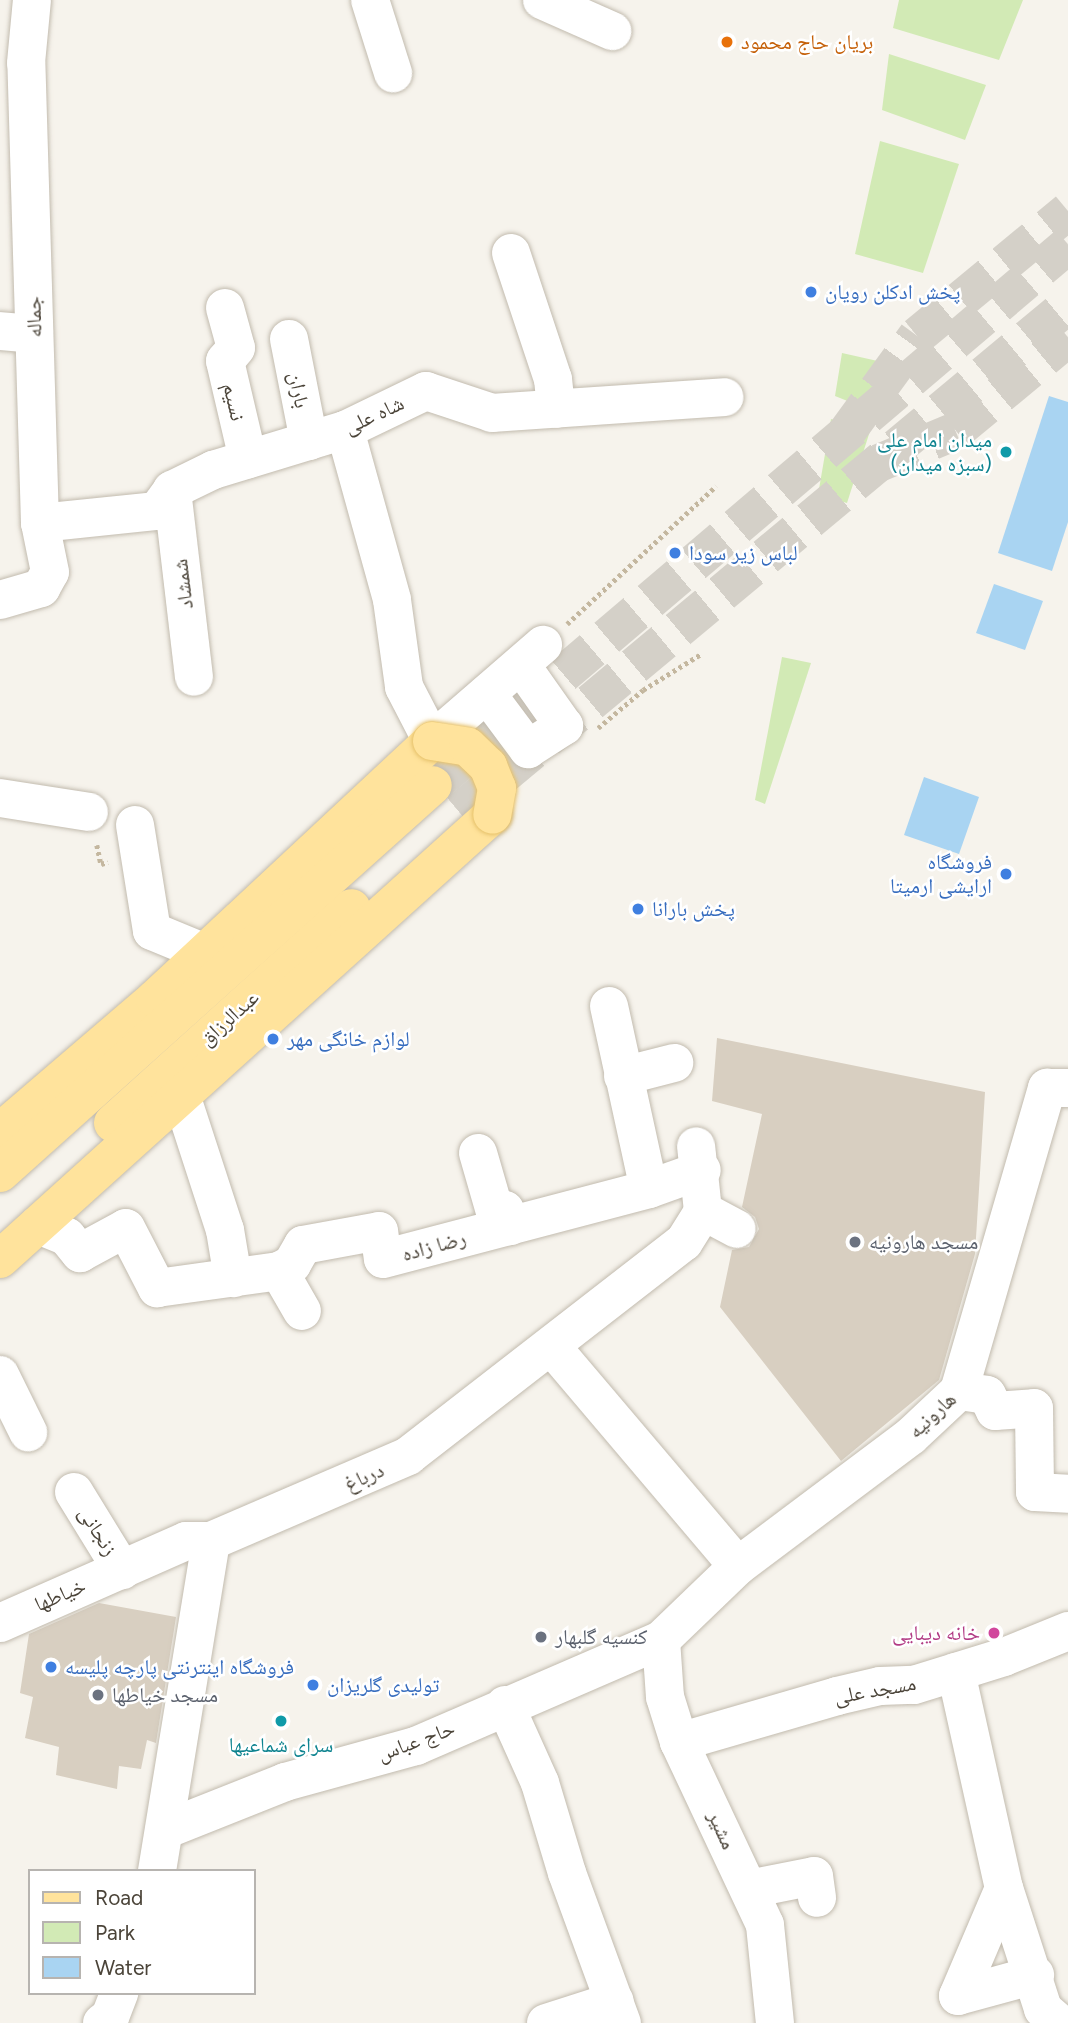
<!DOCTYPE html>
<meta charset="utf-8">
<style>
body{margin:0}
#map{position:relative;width:1068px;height:2023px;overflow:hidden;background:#f6f3ec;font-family:Figtree,"Noto Naskh Arabic",sans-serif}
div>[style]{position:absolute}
.green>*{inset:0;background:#d2eab5}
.water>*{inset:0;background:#a9d4f2}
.building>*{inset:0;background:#d8cfc1}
.minor-tunnel>*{height:38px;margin-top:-19px;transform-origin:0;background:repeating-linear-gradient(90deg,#d4d0c8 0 38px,transparent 0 57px)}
.major-tunnel>*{height:38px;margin-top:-19px;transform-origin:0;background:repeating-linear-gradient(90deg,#d4d0c8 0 38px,transparent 0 57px)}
.path>*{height:4.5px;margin-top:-2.25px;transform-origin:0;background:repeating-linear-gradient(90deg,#c4b79f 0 3.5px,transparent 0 7px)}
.roads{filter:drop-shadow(0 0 2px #c2bbae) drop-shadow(0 0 2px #c2bbae)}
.minor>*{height:38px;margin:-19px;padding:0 19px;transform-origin:19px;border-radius:19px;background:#fff}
.major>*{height:38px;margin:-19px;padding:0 19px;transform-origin:19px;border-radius:19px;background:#ffe39c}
.bridges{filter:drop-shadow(0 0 2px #e6c16a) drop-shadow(0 0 2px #e6c16a)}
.major-bridge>*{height:38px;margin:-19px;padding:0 19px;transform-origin:19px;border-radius:19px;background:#ffe39c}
.dots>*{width:19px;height:19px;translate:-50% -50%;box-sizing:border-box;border:4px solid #fff;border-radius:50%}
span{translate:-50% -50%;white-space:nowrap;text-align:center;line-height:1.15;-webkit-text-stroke:5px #fff;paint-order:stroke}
.food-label{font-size:21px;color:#c56008}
.left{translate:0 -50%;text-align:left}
.shop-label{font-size:21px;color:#366cbe}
.right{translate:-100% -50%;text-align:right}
.street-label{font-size:21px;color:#4b4439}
.culture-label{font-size:21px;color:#0d838f}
.worship-label{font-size:21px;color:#5b616d}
.hotel-label{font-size:21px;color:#b23c85}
.legend{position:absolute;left:28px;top:1869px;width:228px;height:126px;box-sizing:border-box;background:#fff;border:2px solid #b7b4b0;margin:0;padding:9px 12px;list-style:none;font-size:21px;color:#4b4439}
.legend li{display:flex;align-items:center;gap:14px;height:35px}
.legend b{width:35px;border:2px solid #b7b4b0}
</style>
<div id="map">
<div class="green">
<i style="clip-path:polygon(899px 0,1023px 0,999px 60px,893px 28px)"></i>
<i style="clip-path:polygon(889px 54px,986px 85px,965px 140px,882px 110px)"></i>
<i style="clip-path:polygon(880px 141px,959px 164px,923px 273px,855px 254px)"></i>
<i style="clip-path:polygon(842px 353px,891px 364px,875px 412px,835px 396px)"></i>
<i style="clip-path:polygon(831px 419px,870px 431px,847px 503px,818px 495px)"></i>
<i style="clip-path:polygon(782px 657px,811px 663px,765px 804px,755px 800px)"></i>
</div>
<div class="water">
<i style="clip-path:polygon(1049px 396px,1068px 402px,1068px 522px,1052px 571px,998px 553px)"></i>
<i style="clip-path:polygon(994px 584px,1043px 601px,1025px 650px,976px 633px)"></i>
<i style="clip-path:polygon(924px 777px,979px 797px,959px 854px,904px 835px)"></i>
</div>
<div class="building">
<i style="clip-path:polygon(717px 1038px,985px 1092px,975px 1254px,939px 1380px,841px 1461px,720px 1307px,732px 1250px,749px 1247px,759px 1229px,755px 1217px,742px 1207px,762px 1114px,712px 1101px)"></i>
<i style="clip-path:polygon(99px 1603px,176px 1617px,156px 1743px,147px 1740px,141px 1769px,119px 1766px,117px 1789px,56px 1775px,59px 1747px,25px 1738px,33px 1697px,20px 1693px,29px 1634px)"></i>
</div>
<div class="minor-tunnel">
<i style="left:844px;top:436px;width:124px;rotate:-53.9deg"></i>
<i style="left:917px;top:336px;width:196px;rotate:-39.6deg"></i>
<i style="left:879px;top:463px;width:83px;rotate:-22.6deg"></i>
<i style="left:956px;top:431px;width:146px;rotate:-39.7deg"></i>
</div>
<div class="major-tunnel">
<i style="left:433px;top:785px;width:834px;rotate:-40.38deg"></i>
<i style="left:459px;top:812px;width:792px;rotate:-39.78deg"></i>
</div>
<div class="path">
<i style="left:567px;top:624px;width:203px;rotate:-42.8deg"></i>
<i style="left:598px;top:728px;width:59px;rotate:-40.2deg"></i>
<i style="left:643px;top:690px;width:68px;rotate:-31.8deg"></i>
<i style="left:97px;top:845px;width:19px;rotate:78deg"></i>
<i style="left:101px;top:864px;width:7px;rotate:-16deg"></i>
</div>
<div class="roads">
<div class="minor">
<i style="left:370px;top:0;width:77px;rotate:72.5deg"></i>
<i style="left:542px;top:0;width:77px;rotate:23.9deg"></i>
<i style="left:511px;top:253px;width:133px;rotate:71.6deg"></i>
<i style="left:553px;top:379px;width:30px;rotate:84deg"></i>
<i style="left:225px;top:308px;width:41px;rotate:74.6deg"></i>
<i style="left:236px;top:348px;width:17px;rotate:130deg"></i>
<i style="left:225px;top:361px;width:101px;rotate:76.8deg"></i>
<i style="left:0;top:331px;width:34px;rotate:5deg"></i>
<i style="left:289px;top:339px;width:104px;rotate:78.9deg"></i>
<i style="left:345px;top:430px;width:176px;rotate:74.5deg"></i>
<i style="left:392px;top:600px;width:88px;rotate:82.1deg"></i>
<i style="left:404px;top:687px;width:61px;rotate:62.6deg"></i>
<i style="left:432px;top:741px;width:147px;rotate:-40.9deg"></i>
<i style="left:172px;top:490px;width:188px;rotate:83.3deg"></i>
<i style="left:40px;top:523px;width:118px;rotate:-5.9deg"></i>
<i style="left:157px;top:511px;width:26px;rotate:-54deg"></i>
<i style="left:172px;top:490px;width:46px;rotate:-26deg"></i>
<i style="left:213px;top:470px;width:138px;rotate:-16.9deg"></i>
<i style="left:345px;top:430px;width:90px;rotate:-25.7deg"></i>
<i style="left:426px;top:391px;width:70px;rotate:18.4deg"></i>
<i style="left:492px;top:413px;width:233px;rotate:-3.9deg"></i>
<i style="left:0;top:600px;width:43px;rotate:-16.3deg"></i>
<i style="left:41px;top:588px;width:18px;rotate:-61deg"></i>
<i style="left:50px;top:572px;width:50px;rotate:-101.5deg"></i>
<i style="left:40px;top:523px;width:460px;rotate:-91.7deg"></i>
<i style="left:26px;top:63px;width:63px;rotate:-84.6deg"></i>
<i style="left:487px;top:694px;width:69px;rotate:53.3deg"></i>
<i style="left:528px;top:749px;width:43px;rotate:-32.6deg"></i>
<i style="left:564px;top:726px;width:75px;rotate:-125.2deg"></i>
<i style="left:0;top:798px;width:90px;rotate:8.9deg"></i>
<i style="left:135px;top:825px;width:107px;rotate:80.9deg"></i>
<i style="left:152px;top:931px;width:57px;rotate:22.5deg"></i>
<i style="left:609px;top:1006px;width:187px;rotate:77.7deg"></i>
<i style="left:623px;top:1076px;width:53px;rotate:-14.3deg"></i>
<i style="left:182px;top:1098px;width:139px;rotate:72deg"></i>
<i style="left:225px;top:1230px;width:49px;rotate:80.5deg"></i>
<i style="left:478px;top:1153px;width:61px;rotate:73.9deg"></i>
<i style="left:495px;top:1212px;width:10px;rotate:-11deg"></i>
<i style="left:505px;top:1210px;width:17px;rotate:73deg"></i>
<i style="left:703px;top:1211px;width:38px;rotate:28deg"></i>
<i style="left:38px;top:1225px;width:31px;rotate:22deg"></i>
<i style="left:67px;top:1237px;width:21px;rotate:51deg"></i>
<i style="left:80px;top:1253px;width:52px;rotate:-28.5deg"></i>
<i style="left:126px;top:1228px;width:68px;rotate:62.7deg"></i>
<i style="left:157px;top:1288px;width:123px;rotate:-7.9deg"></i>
<i style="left:279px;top:1271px;width:15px;rotate:-28deg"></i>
<i style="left:292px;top:1264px;width:22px;rotate:-60deg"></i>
<i style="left:303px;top:1245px;width:77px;rotate:-10.4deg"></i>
<i style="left:379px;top:1231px;width:28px;rotate:82deg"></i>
<i style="left:383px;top:1259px;width:275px;rotate:-14.7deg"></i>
<i style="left:649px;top:1189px;width:56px;rotate:-19.7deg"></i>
<i style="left:279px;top:1271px;width:46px;rotate:60.1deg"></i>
<i style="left:552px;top:1347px;width:287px;rotate:49.7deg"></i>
<i style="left:0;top:1375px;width:64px;rotate:63.8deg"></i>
<i style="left:959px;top:1391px;width:28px;rotate:8deg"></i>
<i style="left:987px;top:1395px;width:18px;rotate:63deg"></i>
<i style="left:995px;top:1411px;width:39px;rotate:-4deg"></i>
<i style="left:1034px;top:1408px;width:84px;rotate:89.3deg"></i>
<i style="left:1035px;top:1492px;width:33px;rotate:3deg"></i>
<i style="left:74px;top:1492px;width:92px;rotate:58.4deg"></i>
<i style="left:0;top:1623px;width:203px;rotate:-23.8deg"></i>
<i style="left:186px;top:1541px;width:25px"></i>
<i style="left:661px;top:1640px;width:57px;rotate:86deg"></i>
<i style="left:665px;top:1697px;width:47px;rotate:72.7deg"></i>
<i style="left:679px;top:1742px;width:202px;rotate:64.8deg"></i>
<i style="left:765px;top:1925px;width:99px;rotate:84.2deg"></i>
<i style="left:956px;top:1672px;width:221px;rotate:77.5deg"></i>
<i style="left:1004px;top:1888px;width:127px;rotate:72.1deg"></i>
<i style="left:1043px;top:2009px;width:21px;rotate:41deg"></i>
<i style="left:505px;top:1705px;width:85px;rotate:65.8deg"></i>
<i style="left:540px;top:1783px;width:94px;rotate:73.3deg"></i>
<i style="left:567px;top:1873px;width:160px;rotate:69.9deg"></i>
<i style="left:679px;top:1742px;width:165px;rotate:-16.2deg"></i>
<i style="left:837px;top:1696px;width:44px;rotate:-13.1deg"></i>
<i style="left:880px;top:1686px;width:34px;rotate:-2deg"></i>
<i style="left:914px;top:1685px;width:94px;rotate:-17.3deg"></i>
<i style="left:1004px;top:1657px;width:69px;rotate:-22.1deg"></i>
<i style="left:167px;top:1829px;width:127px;rotate:-21.7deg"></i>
<i style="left:285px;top:1782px;width:136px;rotate:-15.4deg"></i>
<i style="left:416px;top:1746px;width:267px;rotate:-23.4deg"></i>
<i style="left:661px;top:1640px;width:107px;rotate:-43.9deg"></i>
<i style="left:738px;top:1566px;width:216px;rotate:-36.9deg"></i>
<i style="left:911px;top:1436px;width:66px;rotate:-43.2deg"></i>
<i style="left:959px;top:1391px;width:316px;rotate:-73.8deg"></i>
<i style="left:1047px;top:1088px;width:21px"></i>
<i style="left:157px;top:1871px;width:334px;rotate:-80.7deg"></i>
<i style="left:211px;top:1541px;width:215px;rotate:-23.3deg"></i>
<i style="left:408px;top:1456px;width:349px;rotate:-37.8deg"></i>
<i style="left:684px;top:1242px;width:36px;rotate:-58deg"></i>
<i style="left:703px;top:1211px;width:65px;rotate:-96.1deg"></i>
<i style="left:749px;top:1889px;width:66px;rotate:-11.3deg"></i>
<i style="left:814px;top:1876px;width:22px;rotate:82deg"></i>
<i style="left:958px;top:1996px;width:117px;rotate:-66.9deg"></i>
<i style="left:958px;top:1996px;width:80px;rotate:-15.3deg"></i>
<i style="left:102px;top:2023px;width:10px;rotate:-37deg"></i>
<i style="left:110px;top:2017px;width:26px;rotate:-69deg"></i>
<i style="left:546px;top:2023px;width:72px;rotate:-17.7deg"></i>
</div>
<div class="major">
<i style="left:113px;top:1123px;width:321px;rotate:-42deg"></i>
<i style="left:0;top:1132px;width:204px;rotate:-40.6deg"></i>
<i style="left:155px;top:999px;width:379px;rotate:-43deg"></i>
<i style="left:0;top:1173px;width:581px;rotate:-41.86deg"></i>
<i style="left:0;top:1259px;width:663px;rotate:-42.06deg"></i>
</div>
</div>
<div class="bridges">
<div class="major-bridge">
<i style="left:432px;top:741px;width:36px;rotate:9deg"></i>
<i style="left:468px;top:747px;width:28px;rotate:44deg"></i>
<i style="left:488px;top:766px;width:24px;rotate:68deg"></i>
<i style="left:497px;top:788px;width:27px;rotate:100deg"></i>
</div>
</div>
<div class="dots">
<i style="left:727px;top:42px;background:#e8710a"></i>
<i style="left:811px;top:292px;background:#3f7fe0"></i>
<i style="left:1006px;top:452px;background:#0f9aa8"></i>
<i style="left:675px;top:553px;background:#3f7fe0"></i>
<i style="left:1006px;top:874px;background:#3f7fe0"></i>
<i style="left:638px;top:909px;background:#3f7fe0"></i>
<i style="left:273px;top:1039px;background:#3f7fe0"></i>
<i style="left:855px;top:1242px;background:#6b7280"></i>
<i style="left:994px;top:1633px;background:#d1479c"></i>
<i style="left:541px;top:1637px;background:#6b7280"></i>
<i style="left:51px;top:1667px;background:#3f7fe0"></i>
<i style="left:313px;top:1685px;background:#3f7fe0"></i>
<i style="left:98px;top:1695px;background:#6b7280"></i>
<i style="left:281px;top:1721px;background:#0f9aa8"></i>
</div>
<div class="food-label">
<span class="left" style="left:741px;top:42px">بریان حاج محمود</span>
</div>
<div class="shop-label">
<span class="left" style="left:825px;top:292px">پخش ادکلن رویان</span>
<span class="left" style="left:689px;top:553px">لباس زیر سودا</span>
<span class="right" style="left:992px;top:874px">فروشگاه<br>ارایشی ارمیتا</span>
<span class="left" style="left:652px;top:909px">پخش بارانا</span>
<span class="left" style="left:287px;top:1039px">لوازم خانگی مهر</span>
<span class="left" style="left:65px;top:1667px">فروشگاه اینترنتی پارچه پلیسه</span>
<span class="left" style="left:327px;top:1685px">تولیدی گلریزان</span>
</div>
<div class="street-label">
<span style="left:34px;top:317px;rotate:-92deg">جماله</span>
<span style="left:299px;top:390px;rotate:79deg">باران</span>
<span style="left:234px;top:402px;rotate:77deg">نسیم</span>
<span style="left:374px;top:415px;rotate:-25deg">شاه علی</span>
<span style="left:183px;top:584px;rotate:-97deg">شمشاد</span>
<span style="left:229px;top:1018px;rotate:-42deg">عبدالرزاق</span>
<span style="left:434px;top:1246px;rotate:-15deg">رضا زاده</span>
<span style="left:932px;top:1415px;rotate:-43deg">هارونیه</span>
<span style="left:364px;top:1477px;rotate:-24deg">درباغ</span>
<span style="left:98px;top:1531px;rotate:58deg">زنجانی</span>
<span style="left:60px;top:1595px;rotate:-23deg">خیاطها</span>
<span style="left:875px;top:1690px;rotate:-10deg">مسجد علی</span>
<span style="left:416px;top:1741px;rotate:-20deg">حاج عباس</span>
<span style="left:722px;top:1830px;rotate:66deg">مشیر</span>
</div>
<div class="culture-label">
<span class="right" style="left:992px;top:452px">میدان امام علی<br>(سبزه میدان)</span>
<span style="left:281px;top:1745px">سرای شماعیها</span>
</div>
<div class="worship-label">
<span class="left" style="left:869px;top:1242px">مسجد هارونیه</span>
<span class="left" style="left:555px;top:1637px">کنسیه گلبهار</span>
<span class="left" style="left:112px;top:1695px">مسجد خیاطها</span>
</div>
<div class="hotel-label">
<span class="right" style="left:980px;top:1633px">خانه دیبایی</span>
</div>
<ul class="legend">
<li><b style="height:9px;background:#ffe39c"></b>Road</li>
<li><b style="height:19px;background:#d2eab5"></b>Park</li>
<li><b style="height:19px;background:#a9d4f2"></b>Water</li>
</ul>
</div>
